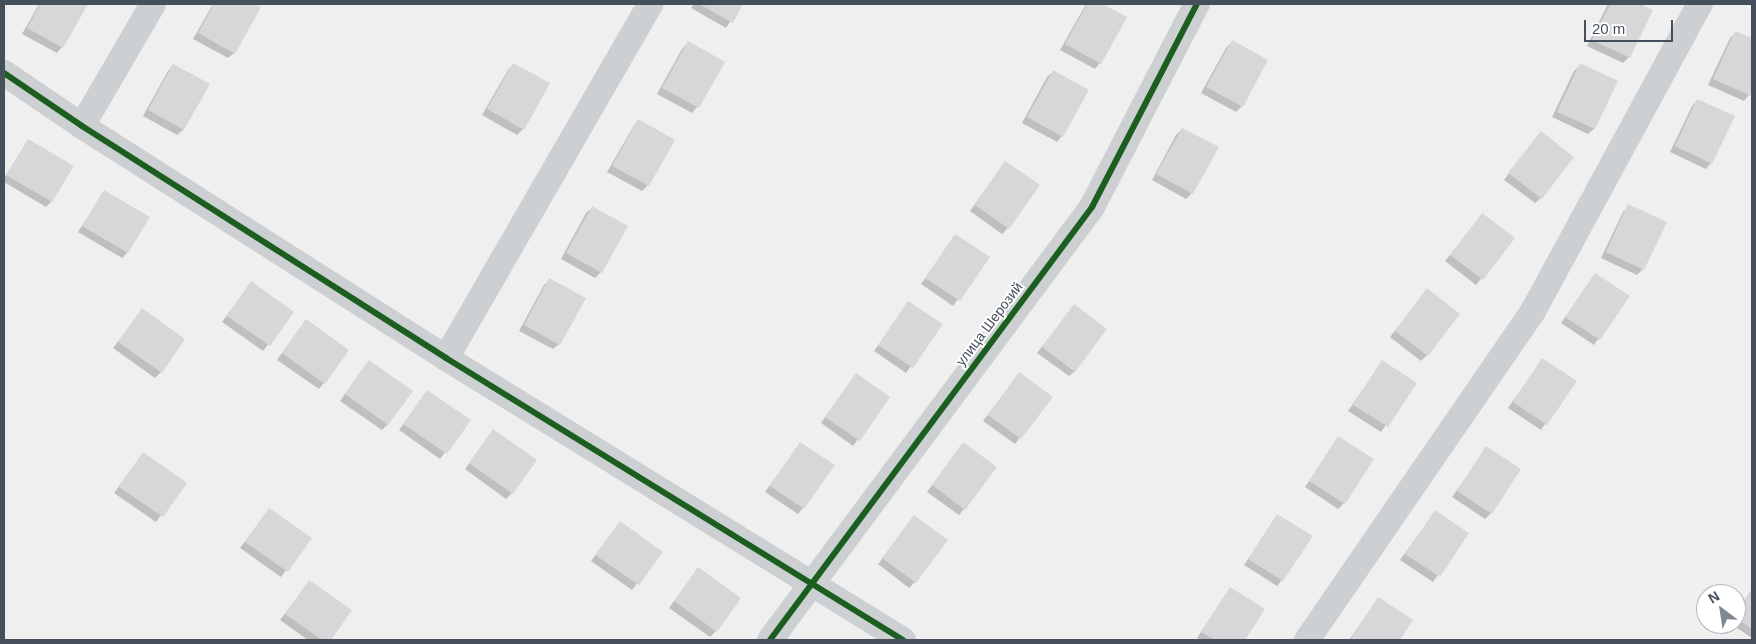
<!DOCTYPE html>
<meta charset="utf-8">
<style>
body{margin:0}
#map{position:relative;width:1756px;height:644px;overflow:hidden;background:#f0efef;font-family:Arial,sans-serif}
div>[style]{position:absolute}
.shadow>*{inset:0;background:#0003}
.building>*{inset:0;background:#d7d7d9}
.minor>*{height:26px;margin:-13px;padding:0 13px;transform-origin:13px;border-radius:13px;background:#cdd0d3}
.cycleway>*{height:6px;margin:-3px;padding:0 3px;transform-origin:3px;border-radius:3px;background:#1b5e20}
span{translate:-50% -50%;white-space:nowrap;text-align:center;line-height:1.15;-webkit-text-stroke:4px #fff;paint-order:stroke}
.street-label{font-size:14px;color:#46505d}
.frame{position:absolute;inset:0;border:5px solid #46505d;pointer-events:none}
.north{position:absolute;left:1696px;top:584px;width:50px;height:50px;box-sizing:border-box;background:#fff;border:1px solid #b5b9be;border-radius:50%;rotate:329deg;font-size:14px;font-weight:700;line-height:20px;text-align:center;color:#46505d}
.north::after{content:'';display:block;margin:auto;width:18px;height:22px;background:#828890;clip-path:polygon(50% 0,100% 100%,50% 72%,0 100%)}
.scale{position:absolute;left:1584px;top:20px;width:89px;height:22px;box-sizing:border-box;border:2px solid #46505d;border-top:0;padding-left:6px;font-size:15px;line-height:18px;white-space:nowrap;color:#46505d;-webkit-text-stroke:4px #fff;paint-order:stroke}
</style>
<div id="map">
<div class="shadow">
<i style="clip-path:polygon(39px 4px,86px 4px,62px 47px,57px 53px,22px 34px)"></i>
<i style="clip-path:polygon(213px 4px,252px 4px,259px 8px,234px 53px,228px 58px,193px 39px)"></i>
<i style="clip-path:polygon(694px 4px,742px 4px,726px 28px,691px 8px)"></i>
<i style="clip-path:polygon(1086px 4px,1100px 4px,1126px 18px,1100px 63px,1095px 69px,1060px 50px)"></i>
<i style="clip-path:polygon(1608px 4px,1637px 4px,1652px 11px,1629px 57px,1623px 63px,1587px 46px)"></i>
<i style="clip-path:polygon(1736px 32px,1752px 40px,1752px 91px,1744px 101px,1708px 85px,1730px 38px)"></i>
<i style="clip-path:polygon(1232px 42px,1242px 106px,1236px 112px,1201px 93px,1226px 48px)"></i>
<i style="clip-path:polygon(688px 43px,723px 62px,697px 107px,692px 113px,657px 94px,682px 49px)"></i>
<i style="clip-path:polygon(173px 65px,208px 84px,183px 130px,177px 135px,143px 116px,168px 71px)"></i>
<i style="clip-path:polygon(513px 65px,523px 129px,517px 135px,482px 115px,508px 70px)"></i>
<i style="clip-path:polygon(1580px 65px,1616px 82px,1594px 129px,1588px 134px,1552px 117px,1574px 71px)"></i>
<i style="clip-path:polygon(1053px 72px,1062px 136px,1057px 142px,1022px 123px,1047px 77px)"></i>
<i style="clip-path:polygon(1698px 100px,1711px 163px,1706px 169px,1670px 152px,1692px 106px)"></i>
<i style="clip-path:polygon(639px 121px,673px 140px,648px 185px,642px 191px,607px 172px,633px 127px)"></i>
<i style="clip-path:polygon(1182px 129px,1192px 193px,1186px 199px,1152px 180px,1176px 135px)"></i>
<i style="clip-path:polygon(1535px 139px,1541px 198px,1535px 203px,1504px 180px)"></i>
<i style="clip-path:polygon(28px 141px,51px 202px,46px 207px,4px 182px,4px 178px)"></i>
<i style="clip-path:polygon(1000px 169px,1008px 228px,1002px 234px,970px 211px)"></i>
<i style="clip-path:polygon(104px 192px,127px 253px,122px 258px,78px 232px)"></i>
<i style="clip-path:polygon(1629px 206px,1643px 269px,1637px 275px,1601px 258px,1623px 212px)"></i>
<i style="clip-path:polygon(592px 208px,601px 272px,595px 278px,561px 259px,586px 213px)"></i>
<i style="clip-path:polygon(1482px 215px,1513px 238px,1476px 285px,1445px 261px)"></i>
<i style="clip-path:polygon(956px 235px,988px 258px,953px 306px,921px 284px)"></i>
<i style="clip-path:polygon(1595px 275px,1628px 296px,1594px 345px,1561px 323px)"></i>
<i style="clip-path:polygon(550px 280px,559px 344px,553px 349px,519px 331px,544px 285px)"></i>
<i style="clip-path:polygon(251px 283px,293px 312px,263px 351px,222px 322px)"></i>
<i style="clip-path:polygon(1427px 290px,1427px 355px,1421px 361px,1390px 337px)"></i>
<i style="clip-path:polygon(909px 302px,941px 325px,906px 373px,874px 351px)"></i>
<i style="clip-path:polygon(1074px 306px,1075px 371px,1069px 376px,1037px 353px)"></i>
<i style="clip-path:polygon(142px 310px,161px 372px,155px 378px,113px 348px)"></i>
<i style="clip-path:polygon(301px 327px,324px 383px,319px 389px,277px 360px)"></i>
<i style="clip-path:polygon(1542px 360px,1575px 381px,1541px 430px,1508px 408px)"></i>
<i style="clip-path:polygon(1382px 362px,1415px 383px,1381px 432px,1348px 411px)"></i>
<i style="clip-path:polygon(364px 367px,388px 424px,382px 430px,340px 401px)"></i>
<i style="clip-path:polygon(1020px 373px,1051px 397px,1015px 444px,983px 421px)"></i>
<i style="clip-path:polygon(856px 375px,888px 397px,853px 446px,821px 423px)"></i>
<i style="clip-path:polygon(428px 391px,469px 420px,440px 459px,399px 430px)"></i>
<i style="clip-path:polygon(488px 437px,512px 493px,506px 499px,465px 469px)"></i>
<i style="clip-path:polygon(1339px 438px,1344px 503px,1338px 509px,1305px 487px)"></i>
<i style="clip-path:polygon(800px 444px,803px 508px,798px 514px,765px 492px)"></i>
<i style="clip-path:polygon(1487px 448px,1491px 513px,1485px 519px,1452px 497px)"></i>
<i style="clip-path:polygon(958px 450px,964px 509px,959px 515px,927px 492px)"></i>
<i style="clip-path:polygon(138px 460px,185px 483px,156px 522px,114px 493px)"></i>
<i style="clip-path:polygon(269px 509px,310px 538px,281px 577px,240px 548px)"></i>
<i style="clip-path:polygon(1435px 512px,1467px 533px,1433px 582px,1400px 560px)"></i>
<i style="clip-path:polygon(1278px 516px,1282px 580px,1277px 586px,1244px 565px)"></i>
<i style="clip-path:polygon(914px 517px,915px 582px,909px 588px,878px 564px)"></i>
<i style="clip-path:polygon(620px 523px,661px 552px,632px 590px,591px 561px)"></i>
<i style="clip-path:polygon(698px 569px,716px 631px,710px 637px,669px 608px)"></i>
<i style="clip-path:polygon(309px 582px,351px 611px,330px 640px,308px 640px,280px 620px)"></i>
<i style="clip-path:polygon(1230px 588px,1263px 610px,1244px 640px,1201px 640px,1197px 638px)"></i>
<i style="clip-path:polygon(1752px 589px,1752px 638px,1731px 624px,1736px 624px,1736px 613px)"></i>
<i style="clip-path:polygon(1378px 599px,1411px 620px,1398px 640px,1349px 640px)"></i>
</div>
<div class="building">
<i style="clip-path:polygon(40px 4px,88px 4px,63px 48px,27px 28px)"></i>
<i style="clip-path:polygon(214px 4px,254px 4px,261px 7px,235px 54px,198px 33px)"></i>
<i style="clip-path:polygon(699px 4px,743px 4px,733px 23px)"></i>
<i style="clip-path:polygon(1087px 4px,1103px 4px,1127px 17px,1101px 64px,1065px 44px)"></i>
<i style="clip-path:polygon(1610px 4px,1640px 4px,1653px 10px,1630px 58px,1592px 40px)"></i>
<i style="clip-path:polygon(1735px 31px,1752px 38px,1751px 96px,1713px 79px)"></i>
<i style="clip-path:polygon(1232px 40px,1268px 60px,1243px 107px,1206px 87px)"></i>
<i style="clip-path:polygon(688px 41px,725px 62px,699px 108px,662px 88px)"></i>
<i style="clip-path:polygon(513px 63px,550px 83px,524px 130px,487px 109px)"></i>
<i style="clip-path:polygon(1580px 63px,1618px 81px,1595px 129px,1557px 112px)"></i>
<i style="clip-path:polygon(173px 64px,210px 84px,184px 130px,148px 110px)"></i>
<i style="clip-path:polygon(1053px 70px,1089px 90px,1063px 137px,1027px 117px)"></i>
<i style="clip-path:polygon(1697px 99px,1735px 116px,1712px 164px,1675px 146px)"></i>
<i style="clip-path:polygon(638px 119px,675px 140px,649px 186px,612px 166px)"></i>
<i style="clip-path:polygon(1182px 128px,1219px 147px,1193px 194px,1156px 174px)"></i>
<i style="clip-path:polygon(1541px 131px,1574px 157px,1542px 199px,1508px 173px)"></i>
<i style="clip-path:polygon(28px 139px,74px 166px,52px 202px,6px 175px)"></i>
<i style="clip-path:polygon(1005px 161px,1040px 185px,1009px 229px,975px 205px)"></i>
<i style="clip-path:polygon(104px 190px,150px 217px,128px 253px,82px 226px)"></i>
<i style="clip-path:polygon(1628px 204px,1667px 222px,1644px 270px,1606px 252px)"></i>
<i style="clip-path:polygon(592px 206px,628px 226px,602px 273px,566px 253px)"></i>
<i style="clip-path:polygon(1482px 213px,1515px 238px,1483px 280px,1450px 255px)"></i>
<i style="clip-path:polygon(955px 234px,990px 257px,960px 301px,925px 278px)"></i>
<i style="clip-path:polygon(1595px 273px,1630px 296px,1600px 340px,1565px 317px)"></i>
<i style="clip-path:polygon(549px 278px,586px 298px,560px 345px,524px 325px)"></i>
<i style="clip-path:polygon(251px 281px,294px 312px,270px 346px,227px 316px)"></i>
<i style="clip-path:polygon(1427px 288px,1460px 314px,1428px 356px,1395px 331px)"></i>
<i style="clip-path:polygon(908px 301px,943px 324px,913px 368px,878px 345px)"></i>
<i style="clip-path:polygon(1074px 304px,1107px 329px,1075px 372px,1042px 347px)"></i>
<i style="clip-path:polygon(142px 308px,185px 339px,162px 373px,118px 342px)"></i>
<i style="clip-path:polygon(306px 319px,349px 350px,325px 384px,282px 353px)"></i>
<i style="clip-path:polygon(1542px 358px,1577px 381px,1547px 425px,1513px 402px)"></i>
<i style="clip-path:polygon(369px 360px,413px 391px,388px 425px,345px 394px)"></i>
<i style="clip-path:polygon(1382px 360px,1417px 383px,1388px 427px,1353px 405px)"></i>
<i style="clip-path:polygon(1019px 372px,1053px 397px,1021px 439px,988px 415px)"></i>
<i style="clip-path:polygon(856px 373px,890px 397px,860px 441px,825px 417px)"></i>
<i style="clip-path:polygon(427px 390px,471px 420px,447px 454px,403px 424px)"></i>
<i style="clip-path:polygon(493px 429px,537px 460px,513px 494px,469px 463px)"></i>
<i style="clip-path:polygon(1338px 436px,1374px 459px,1345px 504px,1309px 481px)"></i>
<i style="clip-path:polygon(800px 442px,835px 465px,804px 509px,770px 486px)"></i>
<i style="clip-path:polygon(963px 442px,997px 467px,965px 510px,932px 485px)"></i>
<i style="clip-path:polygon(1486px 446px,1521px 469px,1492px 514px,1457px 491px)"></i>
<i style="clip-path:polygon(143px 452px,187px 483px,163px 517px,119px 487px)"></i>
<i style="clip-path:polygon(269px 508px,312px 538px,288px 572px,245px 542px)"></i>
<i style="clip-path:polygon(1435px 510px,1469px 533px,1440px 577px,1405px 554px)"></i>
<i style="clip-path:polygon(1277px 514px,1313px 536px,1283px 581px,1248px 559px)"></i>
<i style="clip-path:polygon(914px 515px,948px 540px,916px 583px,882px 558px)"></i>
<i style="clip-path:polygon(620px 521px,663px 552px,639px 585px,595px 555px)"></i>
<i style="clip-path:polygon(698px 567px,741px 598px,717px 632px,674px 601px)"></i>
<i style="clip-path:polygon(309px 580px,352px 610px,331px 640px,322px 640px,285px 614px)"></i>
<i style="clip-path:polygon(1230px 587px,1265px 609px,1245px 640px,1215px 640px,1201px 632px)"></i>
<i style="clip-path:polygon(1752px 590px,1752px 629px,1736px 618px,1736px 614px)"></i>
<i style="clip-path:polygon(1378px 597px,1413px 620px,1400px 640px,1350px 640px)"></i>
</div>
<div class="minor">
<i style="left:4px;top:73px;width:94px;rotate:34.2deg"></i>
<i style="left:82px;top:126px;width:432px;rotate:32.5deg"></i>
<i style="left:446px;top:358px;width:537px;rotate:31.68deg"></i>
<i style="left:82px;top:126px;width:141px;rotate:-59.8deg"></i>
<i style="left:446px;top:358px;width:409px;rotate:-60deg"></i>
<i style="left:770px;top:640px;width:540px;rotate:-53.36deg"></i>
<i style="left:1092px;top:207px;width:229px;rotate:-62.7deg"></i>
<i style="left:1307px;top:640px;width:397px;rotate:-55.5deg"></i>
<i style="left:1532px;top:313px;width:352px;rotate:-61.5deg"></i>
</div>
<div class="cycleway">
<i style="left:4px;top:73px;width:94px;rotate:34.2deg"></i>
<i style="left:82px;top:126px;width:432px;rotate:32.5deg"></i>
<i style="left:446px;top:358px;width:537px;rotate:31.68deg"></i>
<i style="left:770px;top:640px;width:540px;rotate:-53.36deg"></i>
<i style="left:1092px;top:207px;width:229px;rotate:-62.7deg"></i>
</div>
<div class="street-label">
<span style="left:989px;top:324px;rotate:-53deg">улица Шерозий</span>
</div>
<div class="frame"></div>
<div class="north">N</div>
<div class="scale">20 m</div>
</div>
